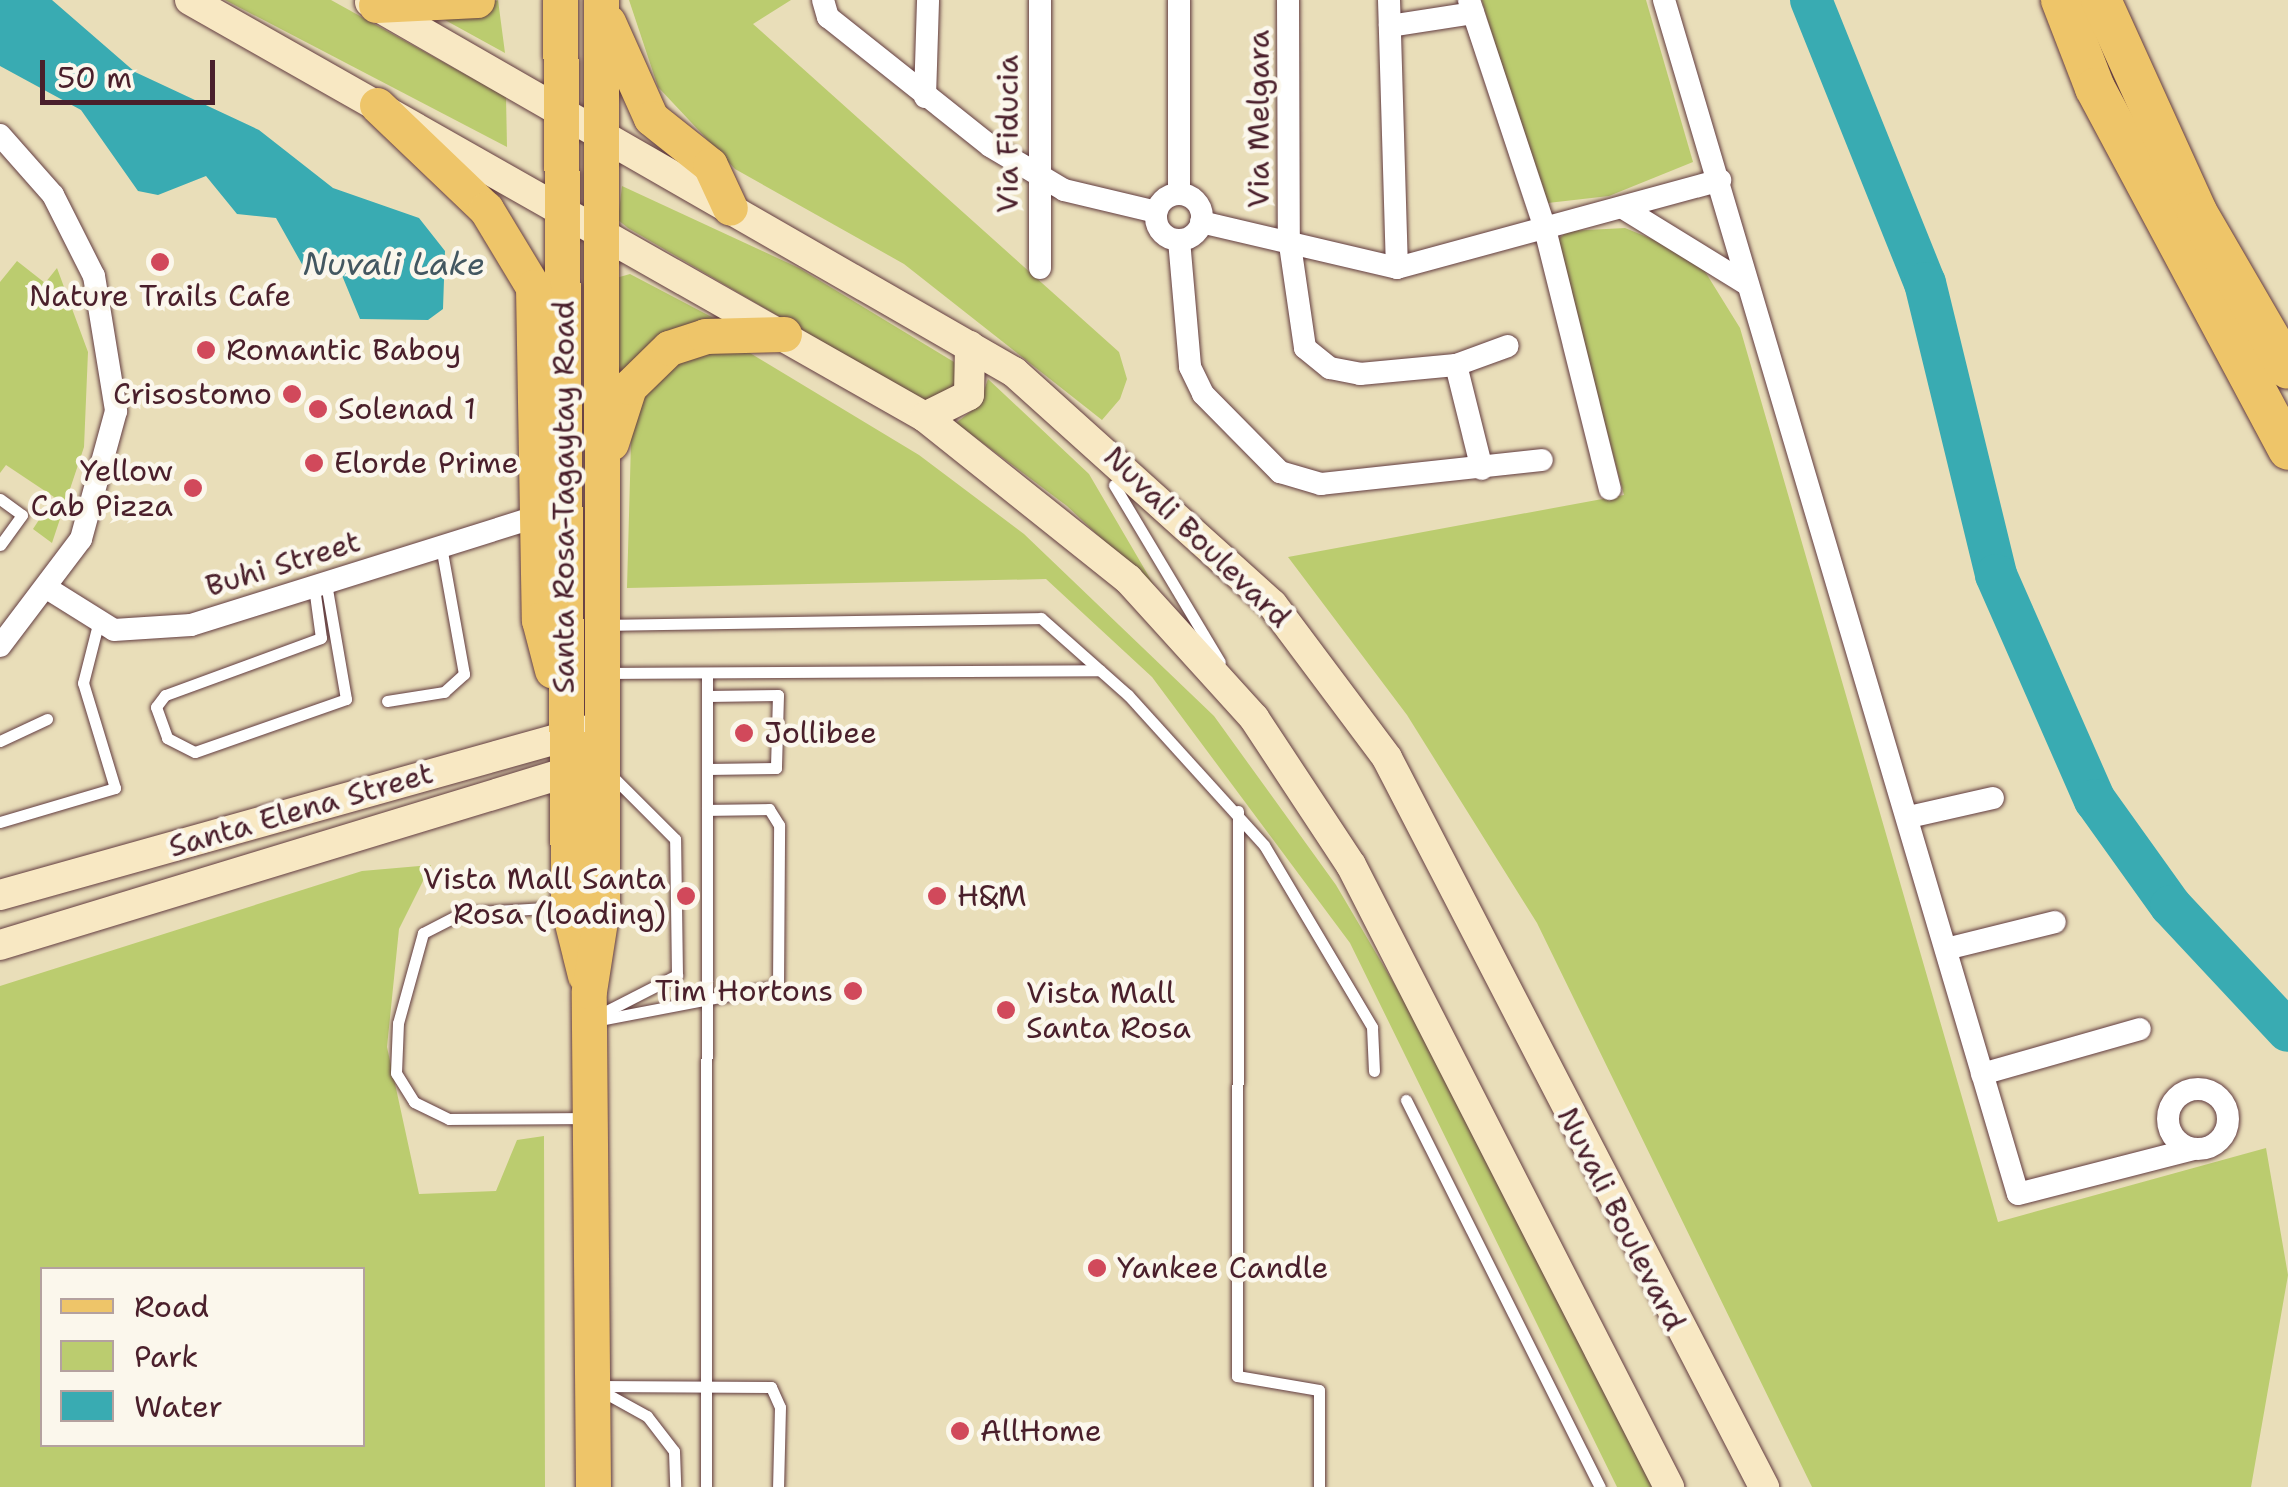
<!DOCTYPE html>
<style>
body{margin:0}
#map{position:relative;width:2288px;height:1487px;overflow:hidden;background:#e9deb9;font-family:"Shantell Sans",sans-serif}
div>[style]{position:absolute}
.green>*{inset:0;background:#bbcc6f}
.water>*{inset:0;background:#39abb2}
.river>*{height:42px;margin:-21px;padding:0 21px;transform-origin:21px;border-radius:21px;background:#39abb2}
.roads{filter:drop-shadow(0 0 2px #623c40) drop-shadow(0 0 2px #623c40)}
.lane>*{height:11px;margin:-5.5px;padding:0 5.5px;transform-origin:5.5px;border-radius:5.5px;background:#fff}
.street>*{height:22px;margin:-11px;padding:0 11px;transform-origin:11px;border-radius:11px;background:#fff}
.street>.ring{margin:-11px;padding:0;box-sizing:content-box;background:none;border:22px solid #fff;border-radius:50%}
.secondary>*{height:30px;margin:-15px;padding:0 15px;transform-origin:15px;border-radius:15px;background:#f8e8c3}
.primary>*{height:35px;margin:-17.5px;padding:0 17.5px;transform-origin:17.5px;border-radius:17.5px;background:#eec569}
.highway>*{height:40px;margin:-20px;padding:0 20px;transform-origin:20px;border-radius:20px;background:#eec569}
.dots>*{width:28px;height:28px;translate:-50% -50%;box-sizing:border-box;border:5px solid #fbf7ec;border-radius:50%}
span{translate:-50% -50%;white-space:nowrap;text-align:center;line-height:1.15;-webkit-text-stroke:9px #fbf7ec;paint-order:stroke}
.street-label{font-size:30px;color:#4a1f2b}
.poi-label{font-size:30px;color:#4a1f2b}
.left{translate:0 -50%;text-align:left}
.right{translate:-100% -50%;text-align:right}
.water-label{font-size:32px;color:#435761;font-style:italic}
.legend{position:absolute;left:40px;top:1267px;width:325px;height:180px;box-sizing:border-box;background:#fbf7ec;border:2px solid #b4a19f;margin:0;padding:12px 18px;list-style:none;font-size:30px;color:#4a1f2b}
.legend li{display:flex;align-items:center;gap:20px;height:50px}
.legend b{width:50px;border:2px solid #b4a19f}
.scale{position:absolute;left:40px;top:60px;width:175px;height:45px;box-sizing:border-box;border:5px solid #4a1f2b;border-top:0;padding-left:12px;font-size:30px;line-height:35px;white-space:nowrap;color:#4a1f2b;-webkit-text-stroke:8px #fbf7ec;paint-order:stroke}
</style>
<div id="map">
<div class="green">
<i style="clip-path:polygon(225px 0,331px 0,506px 97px,507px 147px)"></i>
<i style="clip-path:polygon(498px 0,505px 53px,434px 14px,476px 10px)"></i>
<i style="clip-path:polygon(629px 0,791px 0,753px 24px,1119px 352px,1127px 379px,1120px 399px,1102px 420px,904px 264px,735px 169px,658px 87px)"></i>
<i style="clip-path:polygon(1482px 0,1646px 0,1693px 162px,1609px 196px,1539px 204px)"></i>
<i style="clip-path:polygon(622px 186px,799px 268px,954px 362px,961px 381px,930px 405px,628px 228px,618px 220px)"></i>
<i style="clip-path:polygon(1625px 228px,1696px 257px,1740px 328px,1998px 1222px,2266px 1148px,2288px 1275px,2251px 1487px,1812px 1487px,1537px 923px,1407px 715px,1288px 557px,1624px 495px,1556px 241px,1568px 231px)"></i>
<i style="clip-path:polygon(17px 261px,45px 283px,57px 268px,88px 352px,84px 447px,52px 543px,33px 529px,54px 497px,6px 465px,0 473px,0 282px)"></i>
<i style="clip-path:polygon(630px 274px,725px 324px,614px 392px,616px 278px)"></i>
<i style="clip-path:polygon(745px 350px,919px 455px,1024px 534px,1214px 716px,1336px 885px,1436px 1055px,1652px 1487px,1617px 1487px,1350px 943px,1152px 677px,1046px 579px,627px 588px,632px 406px,674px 353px)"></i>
<i style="clip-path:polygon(988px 379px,1089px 474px,1158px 592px,1067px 506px,956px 423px,979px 405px)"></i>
<i style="clip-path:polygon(evenodd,431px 865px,399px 929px,387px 1047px,419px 1194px,496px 1191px,517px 1140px,544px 1136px,545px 1487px,0 1487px,0 986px,362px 871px,431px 865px,42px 1270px,362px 1270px,362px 1444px,42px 1444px,42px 1270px)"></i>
</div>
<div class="water">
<i style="clip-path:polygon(0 0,52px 0,135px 72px,259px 130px,333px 188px,419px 218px,445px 251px,443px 309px,428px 320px,360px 319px,341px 273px,303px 266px,276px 218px,237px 214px,206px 176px,158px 195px,138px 191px,81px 110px,0 66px)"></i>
</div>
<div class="river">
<i style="left:1811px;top:0;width:305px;rotate:68.1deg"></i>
<i style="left:1925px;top:283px;width:301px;rotate:76.3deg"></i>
<i style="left:1996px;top:575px;width:246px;rotate:66.3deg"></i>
<i style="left:2095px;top:800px;width:130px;rotate:54.4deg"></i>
<i style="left:2171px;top:906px;width:171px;rotate:46.9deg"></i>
</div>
<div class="roads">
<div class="lane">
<i style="left:1114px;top:485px;width:206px;rotate:59.1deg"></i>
<i style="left:0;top:499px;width:27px;rotate:36deg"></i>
<i style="left:22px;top:515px;width:37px;rotate:126deg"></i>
<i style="left:314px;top:587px;width:51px;rotate:82.2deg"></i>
<i style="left:321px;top:638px;width:166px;rotate:159.9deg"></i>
<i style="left:165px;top:695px;width:15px;rotate:127deg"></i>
<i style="left:156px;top:707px;width:33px;rotate:70deg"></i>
<i style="left:167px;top:738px;width:31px;rotate:27deg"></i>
<i style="left:195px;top:752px;width:160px;rotate:-19.3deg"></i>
<i style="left:346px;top:699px;width:118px;rotate:-99.8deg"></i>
<i style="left:605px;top:625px;width:436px;rotate:-0.9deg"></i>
<i style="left:1041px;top:618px;width:116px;rotate:41.5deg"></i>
<i style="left:1128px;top:695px;width:202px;rotate:47.8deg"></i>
<i style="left:1264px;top:845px;width:212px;rotate:59.3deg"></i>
<i style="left:1372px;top:1027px;width:44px;rotate:87.4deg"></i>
<i style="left:604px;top:673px;width:496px;rotate:-0.3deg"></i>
<i style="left:707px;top:696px;width:71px;rotate:-0.8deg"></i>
<i style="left:778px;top:695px;width:73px;rotate:91.6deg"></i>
<i style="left:776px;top:768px;width:69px;rotate:179.2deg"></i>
<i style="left:387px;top:701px;width:58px;rotate:-9deg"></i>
<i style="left:444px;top:692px;width:27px;rotate:-42deg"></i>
<i style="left:464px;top:674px;width:130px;rotate:-100.2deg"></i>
<i style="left:0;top:741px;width:52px;rotate:-25.1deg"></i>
<i style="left:1238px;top:811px;width:565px;rotate:90.1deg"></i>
<i style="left:1237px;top:1376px;width:83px;rotate:9.7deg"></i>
<i style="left:1319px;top:1390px;width:97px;rotate:90deg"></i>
<i style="left:0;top:822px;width:120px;rotate:-16.5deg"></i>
<i style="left:115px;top:788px;width:110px;rotate:-106.9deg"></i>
<i style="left:83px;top:683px;width:61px;rotate:-75.7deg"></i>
<i style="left:562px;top:907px;width:100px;rotate:176.6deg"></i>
<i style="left:462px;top:913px;width:44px;rotate:152.9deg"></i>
<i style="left:423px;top:933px;width:93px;rotate:105.5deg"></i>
<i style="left:398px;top:1023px;width:50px;rotate:92.3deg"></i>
<i style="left:396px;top:1073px;width:34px;rotate:58deg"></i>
<i style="left:414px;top:1102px;width:39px;rotate:26deg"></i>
<i style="left:449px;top:1119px;width:139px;rotate:-0.4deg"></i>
<i style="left:597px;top:1016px;width:90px;rotate:-27.1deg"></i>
<i style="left:677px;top:975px;width:136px;rotate:-90.8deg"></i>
<i style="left:675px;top:839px;width:91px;rotate:-135deg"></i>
<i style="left:594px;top:1021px;width:187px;rotate:-10.8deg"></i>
<i style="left:778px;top:986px;width:161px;rotate:-89.6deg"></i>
<i style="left:779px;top:825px;width:19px;rotate:-122deg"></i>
<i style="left:769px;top:809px;width:62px;rotate:179.1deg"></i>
<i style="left:1406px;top:1100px;width:433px;rotate:63.4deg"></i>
<i style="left:597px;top:1386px;width:174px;rotate:0.3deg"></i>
<i style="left:771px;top:1387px;width:22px;rotate:66deg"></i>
<i style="left:780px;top:1407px;width:80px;rotate:91.4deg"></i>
<i style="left:598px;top:1389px;width:56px;rotate:28.9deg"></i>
<i style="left:647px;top:1416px;width:44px;rotate:52.4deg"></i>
<i style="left:674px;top:1451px;width:36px;rotate:88deg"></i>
<i style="left:706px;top:1487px;width:814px;rotate:-89.93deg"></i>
</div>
<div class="street">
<i style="left:823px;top:0;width:18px;rotate:74deg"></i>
<i style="left:828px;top:17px;width:207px;rotate:38.5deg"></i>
<i style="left:990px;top:146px;width:86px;rotate:30.7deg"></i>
<i style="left:1064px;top:190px;width:95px;rotate:13.4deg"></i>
<i style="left:1179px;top:0;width:194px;rotate:90deg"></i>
<i style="left:1288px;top:0;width:238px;rotate:89.8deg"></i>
<i style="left:1289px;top:238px;width:111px;rotate:81.7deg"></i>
<i style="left:1305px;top:348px;width:32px;rotate:39deg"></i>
<i style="left:1330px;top:368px;width:31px;rotate:11deg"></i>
<i style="left:1360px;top:374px;width:96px;rotate:-5.4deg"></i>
<i style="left:1456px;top:365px;width:55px;rotate:-20.1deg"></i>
<i style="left:1389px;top:0;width:268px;rotate:88.3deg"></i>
<i style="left:1469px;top:0;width:241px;rotate:71.6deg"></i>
<i style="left:1545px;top:229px;width:268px;rotate:76deg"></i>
<i style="left:1664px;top:0;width:1245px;rotate:73.49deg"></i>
<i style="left:2018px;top:1194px;width:181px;rotate:-14.4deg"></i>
<i style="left:1390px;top:26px;width:84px;rotate:-8.9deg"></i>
<i style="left:925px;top:97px;width:97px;rotate:-88.2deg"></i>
<i style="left:0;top:135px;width:80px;rotate:48.5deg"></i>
<i style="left:53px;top:195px;width:91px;rotate:63.2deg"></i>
<i style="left:94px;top:276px;width:137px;rotate:80.7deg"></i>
<i style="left:116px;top:411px;width:133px;rotate:105.3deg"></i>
<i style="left:81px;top:539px;width:134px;rotate:127.1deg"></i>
<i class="ring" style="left:1156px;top:194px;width:24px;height:24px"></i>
<i style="left:1623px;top:208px;width:143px;rotate:31.6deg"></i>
<i style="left:1201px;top:222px;width:201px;rotate:13.2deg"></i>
<i style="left:1397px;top:268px;width:335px;rotate:-15.2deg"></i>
<i style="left:1179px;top:240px;width:127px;rotate:85deg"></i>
<i style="left:1190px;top:367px;width:30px;rotate:64deg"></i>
<i style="left:1203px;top:394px;width:110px;rotate:45.4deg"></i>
<i style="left:1280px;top:472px;width:43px;rotate:16.3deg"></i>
<i style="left:1321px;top:484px;width:222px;rotate:-6.2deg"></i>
<i style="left:1040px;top:268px;width:268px;rotate:-90deg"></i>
<i style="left:1456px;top:365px;width:107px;rotate:76deg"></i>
<i style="left:50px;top:590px;width:75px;rotate:32deg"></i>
<i style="left:114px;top:630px;width:77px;rotate:-3.7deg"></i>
<i style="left:191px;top:625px;width:365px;rotate:-17.4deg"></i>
<i style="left:1909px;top:817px;width:86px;rotate:-12.7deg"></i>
<i style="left:1946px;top:949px;width:112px;rotate:-13.9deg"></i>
<i style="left:1982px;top:1074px;width:164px;rotate:-15.9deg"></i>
<i class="ring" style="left:2168px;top:1089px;width:38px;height:38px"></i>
</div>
<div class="secondary">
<i style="left:190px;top:0;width:845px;rotate:29.57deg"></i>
<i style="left:925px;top:417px;width:260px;rotate:38.6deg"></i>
<i style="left:1128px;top:579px;width:188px;rotate:47.8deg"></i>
<i style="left:1254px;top:718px;width:176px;rotate:56.6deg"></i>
<i style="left:1351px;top:865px;width:699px;rotate:62.92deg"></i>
<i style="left:370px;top:2px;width:743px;rotate:29.88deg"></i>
<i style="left:1014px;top:372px;width:347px;rotate:42deg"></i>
<i style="left:1272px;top:604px;width:192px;rotate:53.2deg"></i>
<i style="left:1387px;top:758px;width:821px;rotate:62.65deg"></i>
<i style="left:925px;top:417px;width:49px;rotate:-26.6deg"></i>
<i style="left:969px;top:395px;width:49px;rotate:-88.8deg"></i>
<i style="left:0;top:895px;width:612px;rotate:-15.65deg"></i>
<i style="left:0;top:945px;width:594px;rotate:-16.94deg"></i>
</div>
<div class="primary">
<i style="left:560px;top:0;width:907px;rotate:89.49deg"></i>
<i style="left:568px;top:907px;width:70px;rotate:76deg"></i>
<i style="left:376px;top:5px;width:101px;rotate:-2.8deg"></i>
<i style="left:608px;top:22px;width:105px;rotate:65.9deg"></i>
<i style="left:651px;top:118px;width:75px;rotate:38.5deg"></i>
<i style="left:710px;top:165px;width:47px;rotate:65.1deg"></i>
<i style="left:377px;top:105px;width:151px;rotate:43.7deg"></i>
<i style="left:486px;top:209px;width:91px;rotate:58.9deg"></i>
<i style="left:533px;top:287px;width:333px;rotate:89deg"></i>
<i style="left:539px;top:620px;width:52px;rotate:75.4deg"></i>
<i style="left:611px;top:443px;width:59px;rotate:-72.2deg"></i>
<i style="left:629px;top:387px;width:56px;rotate:-44.3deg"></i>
<i style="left:669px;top:348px;width:38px;rotate:-18deg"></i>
<i style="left:705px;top:336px;width:79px;rotate:-1.5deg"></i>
<i style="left:593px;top:1487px;width:496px;rotate:-90.5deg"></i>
<i style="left:589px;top:991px;width:84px;rotate:-81.1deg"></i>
<i style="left:602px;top:908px;width:908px;rotate:-90.06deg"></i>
</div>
<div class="highway">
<i style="left:2061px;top:0;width:94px;rotate:68.9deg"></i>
<i style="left:2095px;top:88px;width:410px;rotate:61.9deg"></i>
<i style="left:2101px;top:0;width:233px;rotate:65.6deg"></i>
<i style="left:2197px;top:212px;width:181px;rotate:59.9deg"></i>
</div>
</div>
<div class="dots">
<i style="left:160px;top:262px;background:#d1495b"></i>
<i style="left:206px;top:350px;background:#d1495b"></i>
<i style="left:292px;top:394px;background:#d1495b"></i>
<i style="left:318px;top:409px;background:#d1495b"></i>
<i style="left:314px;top:463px;background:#d1495b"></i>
<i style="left:193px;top:488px;background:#d1495b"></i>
<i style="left:744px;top:733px;background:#d1495b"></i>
<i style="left:686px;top:896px;background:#d1495b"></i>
<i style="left:937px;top:896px;background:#d1495b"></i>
<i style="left:853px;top:991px;background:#d1495b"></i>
<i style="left:1006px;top:1010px;background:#d1495b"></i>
<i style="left:1097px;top:1268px;background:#d1495b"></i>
<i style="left:960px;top:1431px;background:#d1495b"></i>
</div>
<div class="street-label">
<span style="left:1259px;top:119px;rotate:-90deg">Via Melgara</span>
<span style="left:1008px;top:134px;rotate:-90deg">Via Fiducia</span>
<span style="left:564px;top:497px;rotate:-90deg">Santa Rosa-Tagaytay Road</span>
<span style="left:1197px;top:537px;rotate:44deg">Nuvali Boulevard</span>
<span style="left:283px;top:564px;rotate:-17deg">Buhi Street</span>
<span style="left:301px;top:810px;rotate:-16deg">Santa Elena Street</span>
<span style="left:1621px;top:1219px;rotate:63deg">Nuvali Boulevard</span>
</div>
<div class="poi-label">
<span style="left:160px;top:296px">Nature Trails Cafe</span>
<span class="left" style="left:226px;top:350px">Romantic Baboy</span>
<span class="right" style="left:272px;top:394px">Crisostomo</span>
<span class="left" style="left:338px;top:409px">Solenad 1</span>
<span class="left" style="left:334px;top:463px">Elorde Prime</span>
<span class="right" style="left:173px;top:488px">Yellow<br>Cab Pizza</span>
<span class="left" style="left:764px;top:733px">Jollibee</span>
<span class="right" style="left:666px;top:896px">Vista Mall Santa<br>Rosa (loading)</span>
<span class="left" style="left:957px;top:896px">H&amp;M</span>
<span class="right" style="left:833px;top:991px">Tim Hortons</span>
<span class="left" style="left:1026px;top:1010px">Vista Mall<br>Santa Rosa</span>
<span class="left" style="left:1117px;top:1268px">Yankee Candle</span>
<span class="left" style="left:980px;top:1431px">AllHome</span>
</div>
<div class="water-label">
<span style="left:394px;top:264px">Nuvali Lake</span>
</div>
<ul class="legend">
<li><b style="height:12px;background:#eec569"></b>Road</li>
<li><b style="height:28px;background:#bbcc6f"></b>Park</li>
<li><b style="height:28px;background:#39abb2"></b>Water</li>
</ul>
<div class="scale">50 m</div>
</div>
